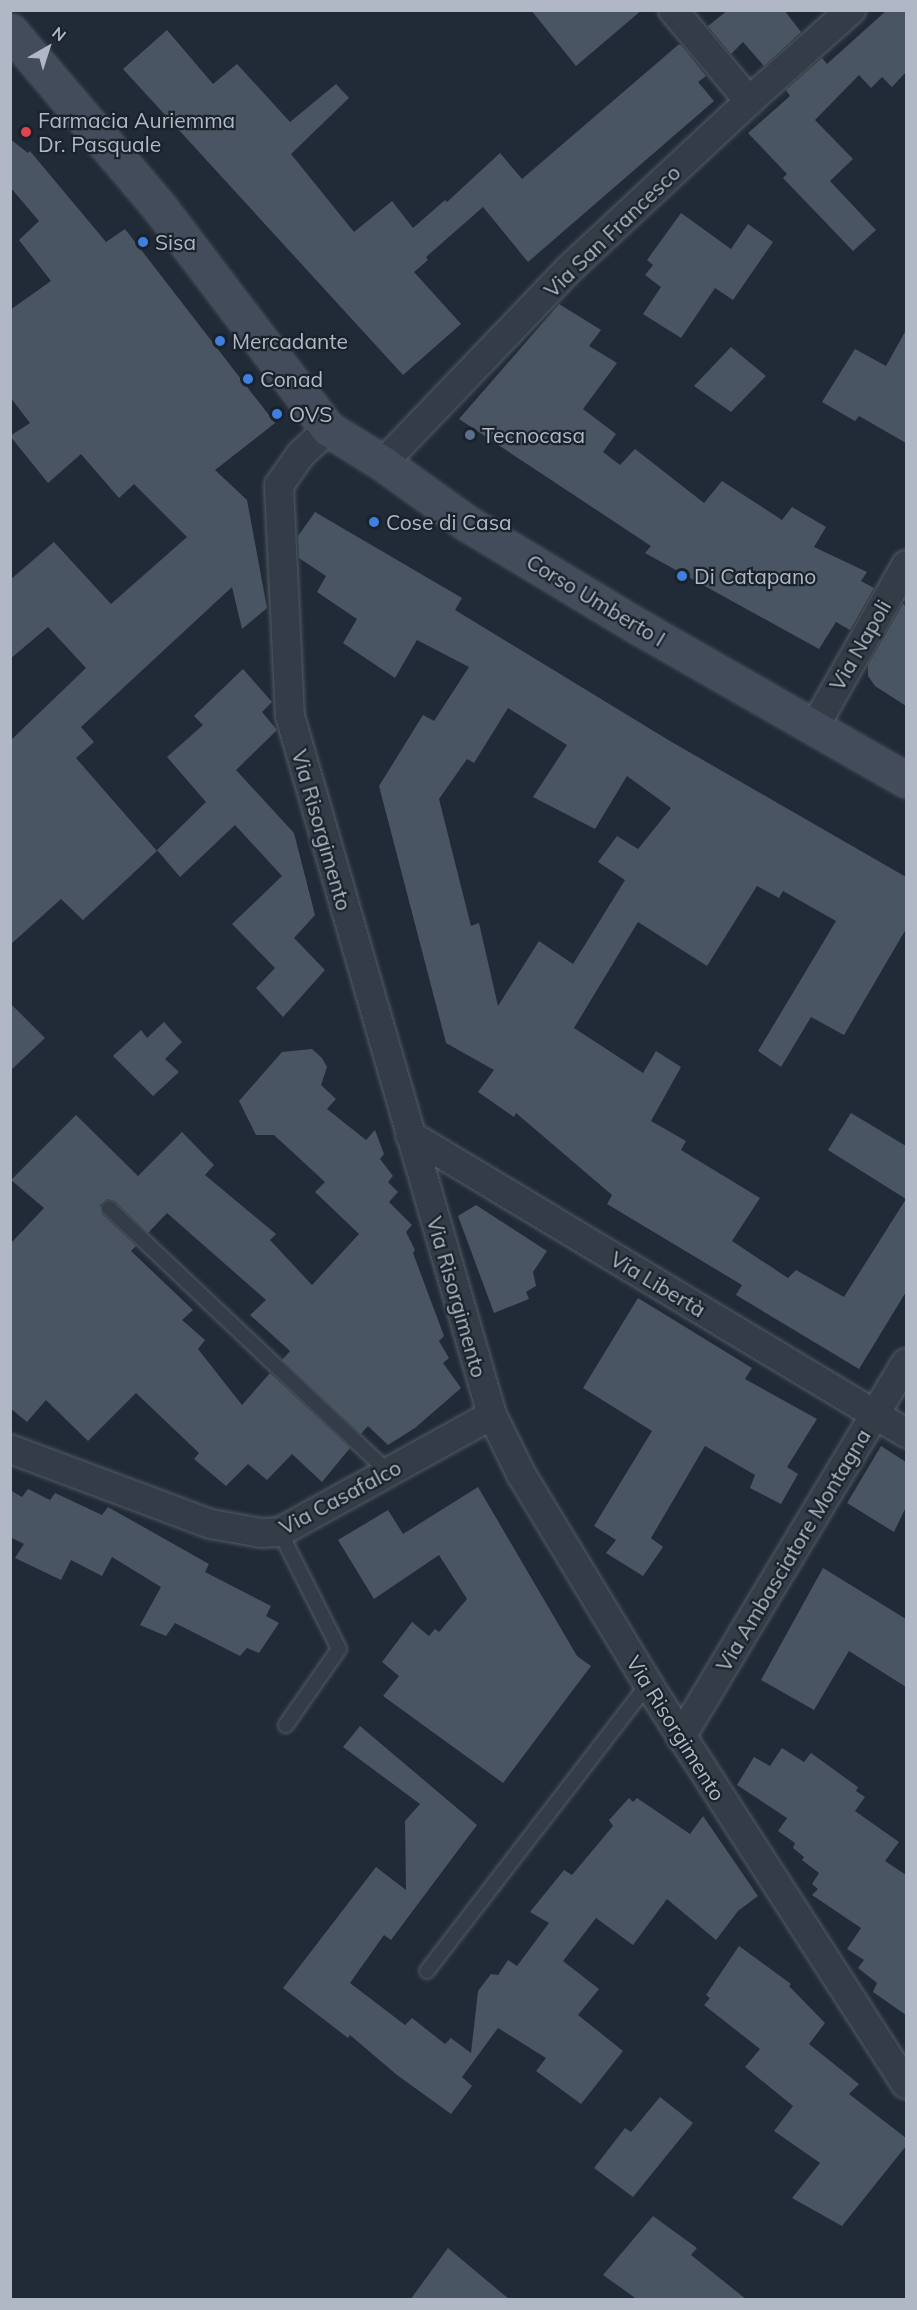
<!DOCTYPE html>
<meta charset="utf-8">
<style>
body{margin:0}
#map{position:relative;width:917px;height:2310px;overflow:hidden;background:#212b37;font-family:Mulish,sans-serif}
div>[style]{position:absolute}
.building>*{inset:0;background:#495562}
.roads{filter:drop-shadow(0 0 2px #525b65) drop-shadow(0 0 2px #525b65)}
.lane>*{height:14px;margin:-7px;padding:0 7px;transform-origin:7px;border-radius:7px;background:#343d47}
.street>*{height:28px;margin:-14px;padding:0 14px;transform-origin:14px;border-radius:14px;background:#343d47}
.secondary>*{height:33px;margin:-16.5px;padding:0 16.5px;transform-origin:16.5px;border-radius:16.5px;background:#434c5a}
.dots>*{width:16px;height:16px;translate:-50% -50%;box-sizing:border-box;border:3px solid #1a222c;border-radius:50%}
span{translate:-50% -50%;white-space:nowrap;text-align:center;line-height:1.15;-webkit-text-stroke:4.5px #1a222c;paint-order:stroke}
.poi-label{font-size:21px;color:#afb8c4}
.left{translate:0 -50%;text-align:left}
.street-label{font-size:21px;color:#afb8c4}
.frame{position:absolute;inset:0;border:12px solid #afb8c4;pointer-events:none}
.north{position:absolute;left:18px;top:18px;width:60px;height:60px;-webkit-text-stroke:4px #1a222c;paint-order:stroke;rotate:39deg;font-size:16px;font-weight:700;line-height:24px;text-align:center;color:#afb8c4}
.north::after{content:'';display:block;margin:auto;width:21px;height:27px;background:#afb8c4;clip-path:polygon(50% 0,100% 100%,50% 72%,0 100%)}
</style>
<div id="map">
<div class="building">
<i style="clip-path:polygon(531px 10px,642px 10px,576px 66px)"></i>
<i style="clip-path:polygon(728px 10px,784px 10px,801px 32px,764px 66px,743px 42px,731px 54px,708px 26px)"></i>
<i style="clip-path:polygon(887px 10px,906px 10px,906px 72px,892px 87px,882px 77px,871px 88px,859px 75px,815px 120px,853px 159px,830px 181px,876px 230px,853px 251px,783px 178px,787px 174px,748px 133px,790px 96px,786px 90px,822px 58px,827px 64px)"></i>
<i style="clip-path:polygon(167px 30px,213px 84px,237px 64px,290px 122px,336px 84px,349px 98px,291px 154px,354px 232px,392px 201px,413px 228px,445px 200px,447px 202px,500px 153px,522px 179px,678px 45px,681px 45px,706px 76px,698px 82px,714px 101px,528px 262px,483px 207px,426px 257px,428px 260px,414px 272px,461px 324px,403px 375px,123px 69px)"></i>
<i style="clip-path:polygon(10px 139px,28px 153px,30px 151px,106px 242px,125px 229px,275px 423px,215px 470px,247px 500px,267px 608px,242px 629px,232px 587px,81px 727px,94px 742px,76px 758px,157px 851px,83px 920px,61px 899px,10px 945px,10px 741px,86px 668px,48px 627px,10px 659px,10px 580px,54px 542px,111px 604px,187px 537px,134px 484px,119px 498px,81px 454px,48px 483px,10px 436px,30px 423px,10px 397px,10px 310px,51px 281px,19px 240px,39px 221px,10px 187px)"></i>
<i style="clip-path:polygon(681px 213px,731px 249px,748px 224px,773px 242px,733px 300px,715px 288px,681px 338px,643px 314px,661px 287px,645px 275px,653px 265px,647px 260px)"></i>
<i style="clip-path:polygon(559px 304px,601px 330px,589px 346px,617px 363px,583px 409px,616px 434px,603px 452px,620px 465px,635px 449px,704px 503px,722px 481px,782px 520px,792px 507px,826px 527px,814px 547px,867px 572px,861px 581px,874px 588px,850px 630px,836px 622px,819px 649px,645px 553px,651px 546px,459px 419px)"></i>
<i style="clip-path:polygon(906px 330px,906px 443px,859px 416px,855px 421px,822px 402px,855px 349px,886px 366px)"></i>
<i style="clip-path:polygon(731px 347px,766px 376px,731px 412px,694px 386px)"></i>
<i style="clip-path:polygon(evenodd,315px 512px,462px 598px,455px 610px,670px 741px,906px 877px,906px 929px,844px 1035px,811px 1017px,781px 1067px,758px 1051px,836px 921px,783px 891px,779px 898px,757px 886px,707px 966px,638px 922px,574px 1028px,643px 1073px,656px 1051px,681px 1067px,651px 1121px,686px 1141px,681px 1150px,760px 1198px,732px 1241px,788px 1278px,796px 1270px,844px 1297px,906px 1199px,906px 1292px,859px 1369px,736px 1295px,742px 1285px,607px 1204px,612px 1195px,516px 1113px,514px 1117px,478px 1092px,494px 1070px,446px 1043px,379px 786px,423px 715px,434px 721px,469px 667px,417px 640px,395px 678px,343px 643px,357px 619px,317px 592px,326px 576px,299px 558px,298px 536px,315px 512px,508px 708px,567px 745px,533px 797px,595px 829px,627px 776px,671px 808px,638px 849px,617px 836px,598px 862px,625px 880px,573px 964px,539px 941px,498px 1006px,479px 923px,471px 926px,439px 799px,467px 759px,474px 763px,508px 708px)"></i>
<i style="clip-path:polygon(903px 604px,906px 606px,906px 706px,875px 686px,868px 676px,868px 665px)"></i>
<i style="clip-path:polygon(243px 669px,272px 702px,262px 712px,277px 730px,236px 770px,294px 833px,315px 915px,294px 938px,325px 970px,283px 1017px,256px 988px,275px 968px,232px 924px,282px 876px,235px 825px,180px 877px,157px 850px,206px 802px,167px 757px,203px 725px,194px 716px)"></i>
<i style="clip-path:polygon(10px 1003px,45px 1038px,10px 1071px)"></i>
<i style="clip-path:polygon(164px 1022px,182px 1042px,165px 1059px,179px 1072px,153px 1096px,113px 1056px,141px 1030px,147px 1038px)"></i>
<i style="clip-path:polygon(312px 1049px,322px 1058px,327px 1067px,321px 1085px,336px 1099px,327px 1109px,366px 1140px,375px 1130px,384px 1154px,380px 1159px,393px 1176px,388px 1182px,398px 1192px,389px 1202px,412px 1225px,406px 1232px,415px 1250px,413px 1253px,444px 1336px,439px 1341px,449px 1358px,443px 1363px,461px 1388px,415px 1428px,388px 1445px,368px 1426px,361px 1434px,282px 1360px,290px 1351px,250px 1315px,266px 1300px,167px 1213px,148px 1233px,115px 1201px,107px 1199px,100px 1205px,102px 1214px,136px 1246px,131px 1251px,193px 1310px,182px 1320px,205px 1340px,198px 1349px,242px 1405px,270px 1373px,350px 1448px,322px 1482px,292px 1454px,267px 1480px,248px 1464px,226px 1486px,194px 1459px,199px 1453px,136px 1393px,88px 1441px,46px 1400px,27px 1422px,10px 1408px,10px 1244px,44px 1208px,11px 1180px,76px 1115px,138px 1176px,182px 1132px,214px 1165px,205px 1175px,276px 1234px,270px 1240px,312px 1285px,359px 1234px,315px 1192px,325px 1182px,274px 1135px,256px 1135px,239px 1101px,282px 1052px)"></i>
<i style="clip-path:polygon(851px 1113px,906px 1146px,906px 1199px,828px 1150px)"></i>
<i style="clip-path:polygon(476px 1205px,547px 1251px,533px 1272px,536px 1286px,526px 1292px,529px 1299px,494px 1313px,458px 1216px)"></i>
<i style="clip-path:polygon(638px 1298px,752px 1368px,745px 1379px,817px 1419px,787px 1467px,798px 1474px,781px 1504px,750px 1488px,755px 1475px,705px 1446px,651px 1538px,663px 1547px,643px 1576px,606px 1553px,616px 1540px,594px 1526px,652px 1431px,583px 1388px)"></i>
<i style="clip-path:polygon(881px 1446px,906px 1462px,906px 1507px,894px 1532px,847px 1503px)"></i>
<i style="clip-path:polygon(478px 1487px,577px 1656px,591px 1666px,503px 1783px,383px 1696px,399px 1676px,382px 1662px,412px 1622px,429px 1636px,435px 1629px,439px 1632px,467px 1599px,439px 1555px,374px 1599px,338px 1540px,388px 1510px,403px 1534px)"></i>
<i style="clip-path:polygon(28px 1489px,50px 1500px,55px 1493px,102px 1515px,108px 1507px,209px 1564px,205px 1572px,271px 1606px,266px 1616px,279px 1623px,259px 1653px,247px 1648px,240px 1656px,175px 1623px,166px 1636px,140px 1625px,161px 1587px,112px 1557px,102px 1576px,71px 1560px,61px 1580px,15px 1558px,24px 1544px,10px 1537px,10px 1490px,22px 1497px)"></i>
<i style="clip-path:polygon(823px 1568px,906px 1619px,906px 1687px,849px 1651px,814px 1710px,761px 1680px)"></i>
<i style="clip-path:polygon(360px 1726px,477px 1825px,391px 1940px,384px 1935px,350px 1983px,405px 2025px,412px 2018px,445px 2044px,451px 2038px,471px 2053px,478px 1991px,491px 1974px,498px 1975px,508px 1960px,517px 1966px,549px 1923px,530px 1912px,564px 1870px,572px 1875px,613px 1826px,609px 1820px,629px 1798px,633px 1802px,637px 1798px,690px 1834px,703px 1816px,758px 1896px,738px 1911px,716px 1940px,667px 1899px,633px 1945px,596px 1918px,563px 1961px,599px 1989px,578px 2015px,623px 2051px,581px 2104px,536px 2071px,546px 2058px,498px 2028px,462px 2077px,472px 2086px,451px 2114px,397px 2075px,350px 2035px,348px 2038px,283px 1988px,376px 1867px,406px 1890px,405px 1821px,420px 1804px,343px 1747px)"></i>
<i style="clip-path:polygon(782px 1748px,804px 1762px,811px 1753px,858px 1787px,856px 1791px,865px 1797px,855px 1811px,899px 1842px,885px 1861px,906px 1875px,906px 2015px,873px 1992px,877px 1983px,858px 1968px,864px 1960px,847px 1949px,861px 1928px,812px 1895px,818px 1889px,812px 1884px,819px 1873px,802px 1860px,804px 1857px,793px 1848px,795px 1843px,778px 1831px,787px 1818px,737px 1785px,754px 1757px,770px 1766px)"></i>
<i style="clip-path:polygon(739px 1946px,791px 1984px,789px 1986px,825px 2023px,809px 2044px,859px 2084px,849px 2094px,906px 2138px,906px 2146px,842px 2226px,792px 2198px,820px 2163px,774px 2131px,793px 2106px,745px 2067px,760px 2049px,704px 2005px,710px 1998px,706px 1995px)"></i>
<i style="clip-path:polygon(660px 2097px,693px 2123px,633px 2197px,594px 2168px,625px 2128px,631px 2132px)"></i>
<i style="clip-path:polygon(653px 2216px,697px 2248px,691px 2255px,747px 2300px,638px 2300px,603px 2275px)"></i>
<i style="clip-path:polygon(448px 2248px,510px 2300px,410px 2300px)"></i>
</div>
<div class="roads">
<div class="lane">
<i style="left:109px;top:1208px;width:384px;rotate:43.4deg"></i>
<i style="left:280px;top:1532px;width:131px;rotate:63.2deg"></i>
<i style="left:339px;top:1649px;width:93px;rotate:124.9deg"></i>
<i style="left:427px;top:1971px;width:362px;rotate:-52.4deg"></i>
</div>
<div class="street">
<i style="left:673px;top:10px;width:119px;rotate:50.1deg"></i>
<i style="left:328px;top:429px;width:37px;rotate:137deg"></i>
<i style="left:301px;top:454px;width:38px;rotate:125deg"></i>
<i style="left:279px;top:485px;width:231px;rotate:87.3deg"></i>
<i style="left:290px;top:716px;width:728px;rotate:73.88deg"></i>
<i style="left:492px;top:1415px;width:66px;rotate:63.8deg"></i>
<i style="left:521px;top:1474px;width:245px;rotate:58.8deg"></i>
<i style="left:648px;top:1684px;width:476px;rotate:57.2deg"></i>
<i style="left:383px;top:463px;width:269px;rotate:-46.2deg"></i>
<i style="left:569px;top:269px;width:246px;rotate:-43deg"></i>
<i style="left:749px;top:101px;width:137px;rotate:-41.7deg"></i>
<i style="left:815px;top:726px;width:185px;rotate:-60.5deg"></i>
<i style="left:410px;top:1135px;width:579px;rotate:31deg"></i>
<i style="left:10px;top:1449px;width:215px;rotate:20.5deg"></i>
<i style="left:211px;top:1524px;width:51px;rotate:10.2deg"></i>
<i style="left:261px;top:1533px;width:19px;rotate:-3deg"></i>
<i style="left:280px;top:1532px;width:242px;rotate:-28.9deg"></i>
<i style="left:681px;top:1737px;width:436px;rotate:-59deg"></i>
</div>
<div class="secondary">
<i style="left:10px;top:31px;width:232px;rotate:49.7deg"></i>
<i style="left:160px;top:208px;width:278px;rotate:52.8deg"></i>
<i style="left:328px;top:429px;width:65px;rotate:31.7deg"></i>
<i style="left:383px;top:463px;width:105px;rotate:35.7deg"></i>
<i style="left:468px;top:524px;width:200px;rotate:31.1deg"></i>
<i style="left:639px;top:627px;width:308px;rotate:29.8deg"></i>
</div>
</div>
<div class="dots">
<i style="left:26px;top:132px;background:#e0444e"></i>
<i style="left:143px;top:242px;background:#3f7fe0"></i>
<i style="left:220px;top:341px;background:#3f7fe0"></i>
<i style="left:248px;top:379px;background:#3f7fe0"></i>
<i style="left:277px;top:414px;background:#3f7fe0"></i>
<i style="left:470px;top:435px;background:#5c6f8a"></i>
<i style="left:374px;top:522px;background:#3f7fe0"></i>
<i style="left:682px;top:576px;background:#3f7fe0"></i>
</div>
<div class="poi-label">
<span class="left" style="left:38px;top:132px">Farmacia Auriemma<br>Dr. Pasquale</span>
<span class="left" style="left:155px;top:242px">Sisa</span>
<span class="left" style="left:232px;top:341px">Mercadante</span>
<span class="left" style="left:260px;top:379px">Conad</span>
<span class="left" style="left:289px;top:414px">OVS</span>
<span class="left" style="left:482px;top:435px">Tecnocasa</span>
<span class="left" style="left:386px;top:522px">Cose di Casa</span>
<span class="left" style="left:694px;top:576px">Di Catapano</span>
</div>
<div class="street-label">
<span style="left:612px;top:231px;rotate:-44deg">Via San Francesco</span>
<span style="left:596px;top:600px;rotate:31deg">Corso Umberto I</span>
<span style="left:860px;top:645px;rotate:-60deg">Via Napoli</span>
<span style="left:322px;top:830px;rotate:74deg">Via Risorgimento</span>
<span style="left:658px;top:1284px;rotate:31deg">Via Libertà</span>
<span style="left:457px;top:1297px;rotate:74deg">Via Risorgimento</span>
<span style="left:340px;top:1497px;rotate:-28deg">Via Casafalco</span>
<span style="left:793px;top:1550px;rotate:-59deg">Via Ambasciatore Montagna</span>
<span style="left:676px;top:1728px;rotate:58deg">Via Risorgimento</span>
</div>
<div class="frame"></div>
<div class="north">N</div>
</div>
